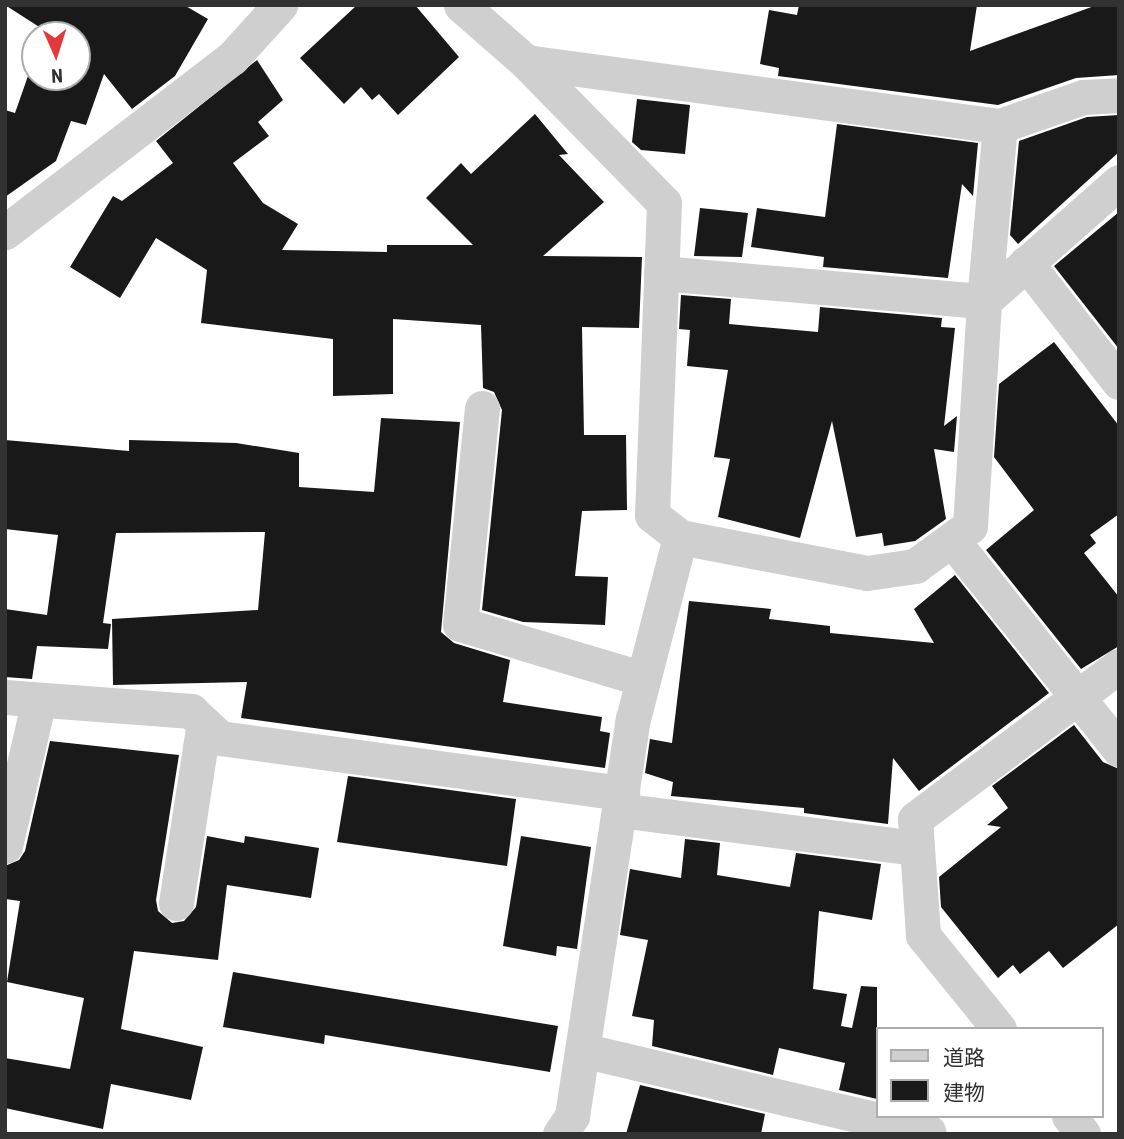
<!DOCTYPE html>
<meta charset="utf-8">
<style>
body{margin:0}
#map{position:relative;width:1124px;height:1139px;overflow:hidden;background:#fff;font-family:"Roboto Condensed","Noto Sans JP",sans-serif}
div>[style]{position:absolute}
.building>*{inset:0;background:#191919}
.street>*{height:35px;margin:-17.5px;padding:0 17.5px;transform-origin:17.5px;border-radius:17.5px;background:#cfcfcf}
span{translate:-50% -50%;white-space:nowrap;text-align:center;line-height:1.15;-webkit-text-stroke:7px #fff;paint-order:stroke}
.frame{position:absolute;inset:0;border:7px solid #323232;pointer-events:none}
.legend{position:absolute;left:876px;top:1027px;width:228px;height:91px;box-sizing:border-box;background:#fff;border:2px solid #adadad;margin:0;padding:9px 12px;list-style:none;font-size:21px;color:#323232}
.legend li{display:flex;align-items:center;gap:14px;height:35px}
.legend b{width:35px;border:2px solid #adadad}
.north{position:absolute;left:21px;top:21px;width:70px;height:70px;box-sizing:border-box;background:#fff;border:2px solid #adadad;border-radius:50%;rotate:177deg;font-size:19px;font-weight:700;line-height:28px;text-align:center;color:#323232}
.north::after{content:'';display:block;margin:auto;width:24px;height:32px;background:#e4383d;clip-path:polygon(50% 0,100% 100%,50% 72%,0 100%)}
</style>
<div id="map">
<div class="building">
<i style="clip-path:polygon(5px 5px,184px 5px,208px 19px,175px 76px,132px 109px,104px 74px,86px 125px,71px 121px,56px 161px,5px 197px,5px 110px,15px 113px,35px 56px,35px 77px,77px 77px,77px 35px,42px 35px,44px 30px)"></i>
<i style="clip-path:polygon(357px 5px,415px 5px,459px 57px,398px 115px,379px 94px,372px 100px,361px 87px,344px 104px,300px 58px)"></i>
<i style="clip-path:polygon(799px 5px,977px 5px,970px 51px,1097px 5px,1119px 5px,1119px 75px,1076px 78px,998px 105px,778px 76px,779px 68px,760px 64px,769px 10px,797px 15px)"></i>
<i style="clip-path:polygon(257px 60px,283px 100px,258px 122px,269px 136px,233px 163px,263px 203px,298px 224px,282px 250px,387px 252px,387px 245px,473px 245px,426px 198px,461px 163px,471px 174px,535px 114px,568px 154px,559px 155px,604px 202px,543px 256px,642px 257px,639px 328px,582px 327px,584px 435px,626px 435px,627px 510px,582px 511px,575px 576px,608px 577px,605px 625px,523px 622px,482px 610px,502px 410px,494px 392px,483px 388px,481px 325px,393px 319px,393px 394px,333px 396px,333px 339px,201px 323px,207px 270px,156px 238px,120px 298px,70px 267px,113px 196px,122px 201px,173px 163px,156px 141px)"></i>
<i style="clip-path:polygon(637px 99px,690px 105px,685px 154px,641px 150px,632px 142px)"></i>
<i style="clip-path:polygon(1119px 115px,1119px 152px,1018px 244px,1010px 235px,1019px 141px,1087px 117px)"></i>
<i style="clip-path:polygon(837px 124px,978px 143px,973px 196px,962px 184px,948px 278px,823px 267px,824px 257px,751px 247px,757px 208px,825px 217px)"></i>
<i style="clip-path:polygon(700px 208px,748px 213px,742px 257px,694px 256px)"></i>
<i style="clip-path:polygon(1119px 212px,1119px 349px,1054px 266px)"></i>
<i style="clip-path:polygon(681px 295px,731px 299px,729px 324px,818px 332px,820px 307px,942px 318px,941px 327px,955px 328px,944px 426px,957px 416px,954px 452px,934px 449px,946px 519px,915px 541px,884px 546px,882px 533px,856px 537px,832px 421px,800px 538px,718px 517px,730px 459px,714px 457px,728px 370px,687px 366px,690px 330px,679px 329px)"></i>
<i style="clip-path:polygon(1054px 342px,1119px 426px,1119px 514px,1090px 535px,1096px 543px,1084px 553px,1119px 597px,1119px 646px,1081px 669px,986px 550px,1034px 510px,994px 457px,999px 384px)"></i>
<i style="clip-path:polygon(381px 418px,460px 422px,441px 632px,454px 643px,510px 660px,503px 702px,602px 717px,600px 731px,610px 733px,605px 768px,241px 718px,247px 682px,113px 685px,112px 619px,258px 610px,265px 532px,116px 533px,103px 623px,111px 624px,108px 649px,37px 646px,32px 679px,5px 677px,5px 609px,47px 615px,58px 535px,5px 529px,5px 440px,129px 451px,129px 440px,236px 443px,299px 453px,299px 487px,374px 492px)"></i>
<i style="clip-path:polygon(955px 575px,1049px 693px,919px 791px,893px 758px,888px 824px,804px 813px,804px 808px,671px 796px,673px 782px,645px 773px,650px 739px,672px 743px,689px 601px,771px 609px,769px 619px,830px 626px,830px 633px,934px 643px,914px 609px)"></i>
<i style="clip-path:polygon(1074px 725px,1103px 762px,1119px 769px,1119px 924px,1063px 968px,1049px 951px,1020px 974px,1013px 965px,998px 978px,941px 907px,939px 877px,1001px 827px,987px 825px,1008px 808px,992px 786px)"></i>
<i style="clip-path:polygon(50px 741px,179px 755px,156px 900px,158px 911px,172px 923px,184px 921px,196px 907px,207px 836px,244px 843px,245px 836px,319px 848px,311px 898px,227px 885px,218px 960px,134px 951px,121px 1029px,203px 1047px,191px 1100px,111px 1084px,103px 1129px,5px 1108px,5px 1058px,70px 1069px,84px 998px,7px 982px,20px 901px,5px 899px,5px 866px,19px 860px,25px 851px)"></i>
<i style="clip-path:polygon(348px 776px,516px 799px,507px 866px,337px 842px)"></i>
<i style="clip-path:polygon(521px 836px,591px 847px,577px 949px,557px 946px,556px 956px,503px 946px)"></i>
<i style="clip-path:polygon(685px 839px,720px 843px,717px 875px,790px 887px,796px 853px,881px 864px,872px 920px,819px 911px,813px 989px,847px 994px,841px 1026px,852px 1028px,861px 986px,877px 987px,877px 1099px,839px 1090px,845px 1063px,779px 1048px,773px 1075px,652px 1046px,654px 1020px,632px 1016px,648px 940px,620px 935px,630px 869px,681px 878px)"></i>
<i style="clip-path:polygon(233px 972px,558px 1026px,550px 1072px,325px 1035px,324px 1044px,223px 1027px)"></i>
<i style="clip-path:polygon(640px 1085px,765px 1114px,761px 1134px,626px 1134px)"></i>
</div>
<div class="street">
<i style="left:461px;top:5px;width:86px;rotate:41.2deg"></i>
<i style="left:526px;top:62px;width:197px;rotate:45.6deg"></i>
<i style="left:664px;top:203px;width:312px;rotate:92.2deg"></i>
<i style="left:652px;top:515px;width:36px;rotate:38deg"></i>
<i style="left:680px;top:537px;width:190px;rotate:10.9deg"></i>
<i style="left:867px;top:573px;width:49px;rotate:-8.3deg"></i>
<i style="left:915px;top:566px;width:68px;rotate:-36deg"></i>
<i style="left:970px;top:526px;width:225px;rotate:-86.4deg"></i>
<i style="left:984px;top:301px;width:180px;rotate:-41.4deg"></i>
<i style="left:526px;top:62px;width:478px;rotate:7.7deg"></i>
<i style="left:5px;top:232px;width:286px;rotate:-37.5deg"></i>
<i style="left:232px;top:58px;width:72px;rotate:-47.8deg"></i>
<i style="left:1026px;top:263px;width:151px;rotate:52deg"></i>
<i style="left:661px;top:273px;width:324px;rotate:5deg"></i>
<i style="left:984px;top:301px;width:176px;rotate:-84.8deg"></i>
<i style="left:1000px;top:126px;width:88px;rotate:-19.3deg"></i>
<i style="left:1083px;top:97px;width:36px;rotate:-3deg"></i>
<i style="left:482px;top:408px;width:217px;rotate:95.8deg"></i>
<i style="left:460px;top:624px;width:191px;rotate:16.7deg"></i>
<i style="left:952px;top:540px;width:268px;rotate:51.4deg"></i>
<i style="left:5px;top:697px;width:187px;rotate:4.3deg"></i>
<i style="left:191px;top:711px;width:40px;rotate:43deg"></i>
<i style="left:220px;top:738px;width:406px;rotate:7.8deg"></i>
<i style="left:619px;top:810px;width:298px;rotate:7.3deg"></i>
<i style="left:5px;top:846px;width:146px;rotate:-76.9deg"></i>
<i style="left:176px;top:903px;width:182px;rotate:-81.2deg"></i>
<i style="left:999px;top:1029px;width:121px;rotate:-129deg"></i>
<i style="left:923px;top:935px;width:116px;rotate:-93.9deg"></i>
<i style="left:915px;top:819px;width:255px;rotate:-36.9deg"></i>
<i style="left:582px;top:1050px;width:356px;rotate:13.3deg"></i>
<i style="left:1069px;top:1116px;width:23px;rotate:52deg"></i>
<i style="left:560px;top:1134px;width:22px;rotate:-56deg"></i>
<i style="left:572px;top:1116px;width:402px;rotate:-81.3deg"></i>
<i style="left:633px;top:719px;width:188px;rotate:-75.5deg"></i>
</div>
<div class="frame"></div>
<ul class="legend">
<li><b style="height:9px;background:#cfcfcf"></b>道路</li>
<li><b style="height:19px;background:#191919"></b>建物</li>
</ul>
<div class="north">N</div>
</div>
